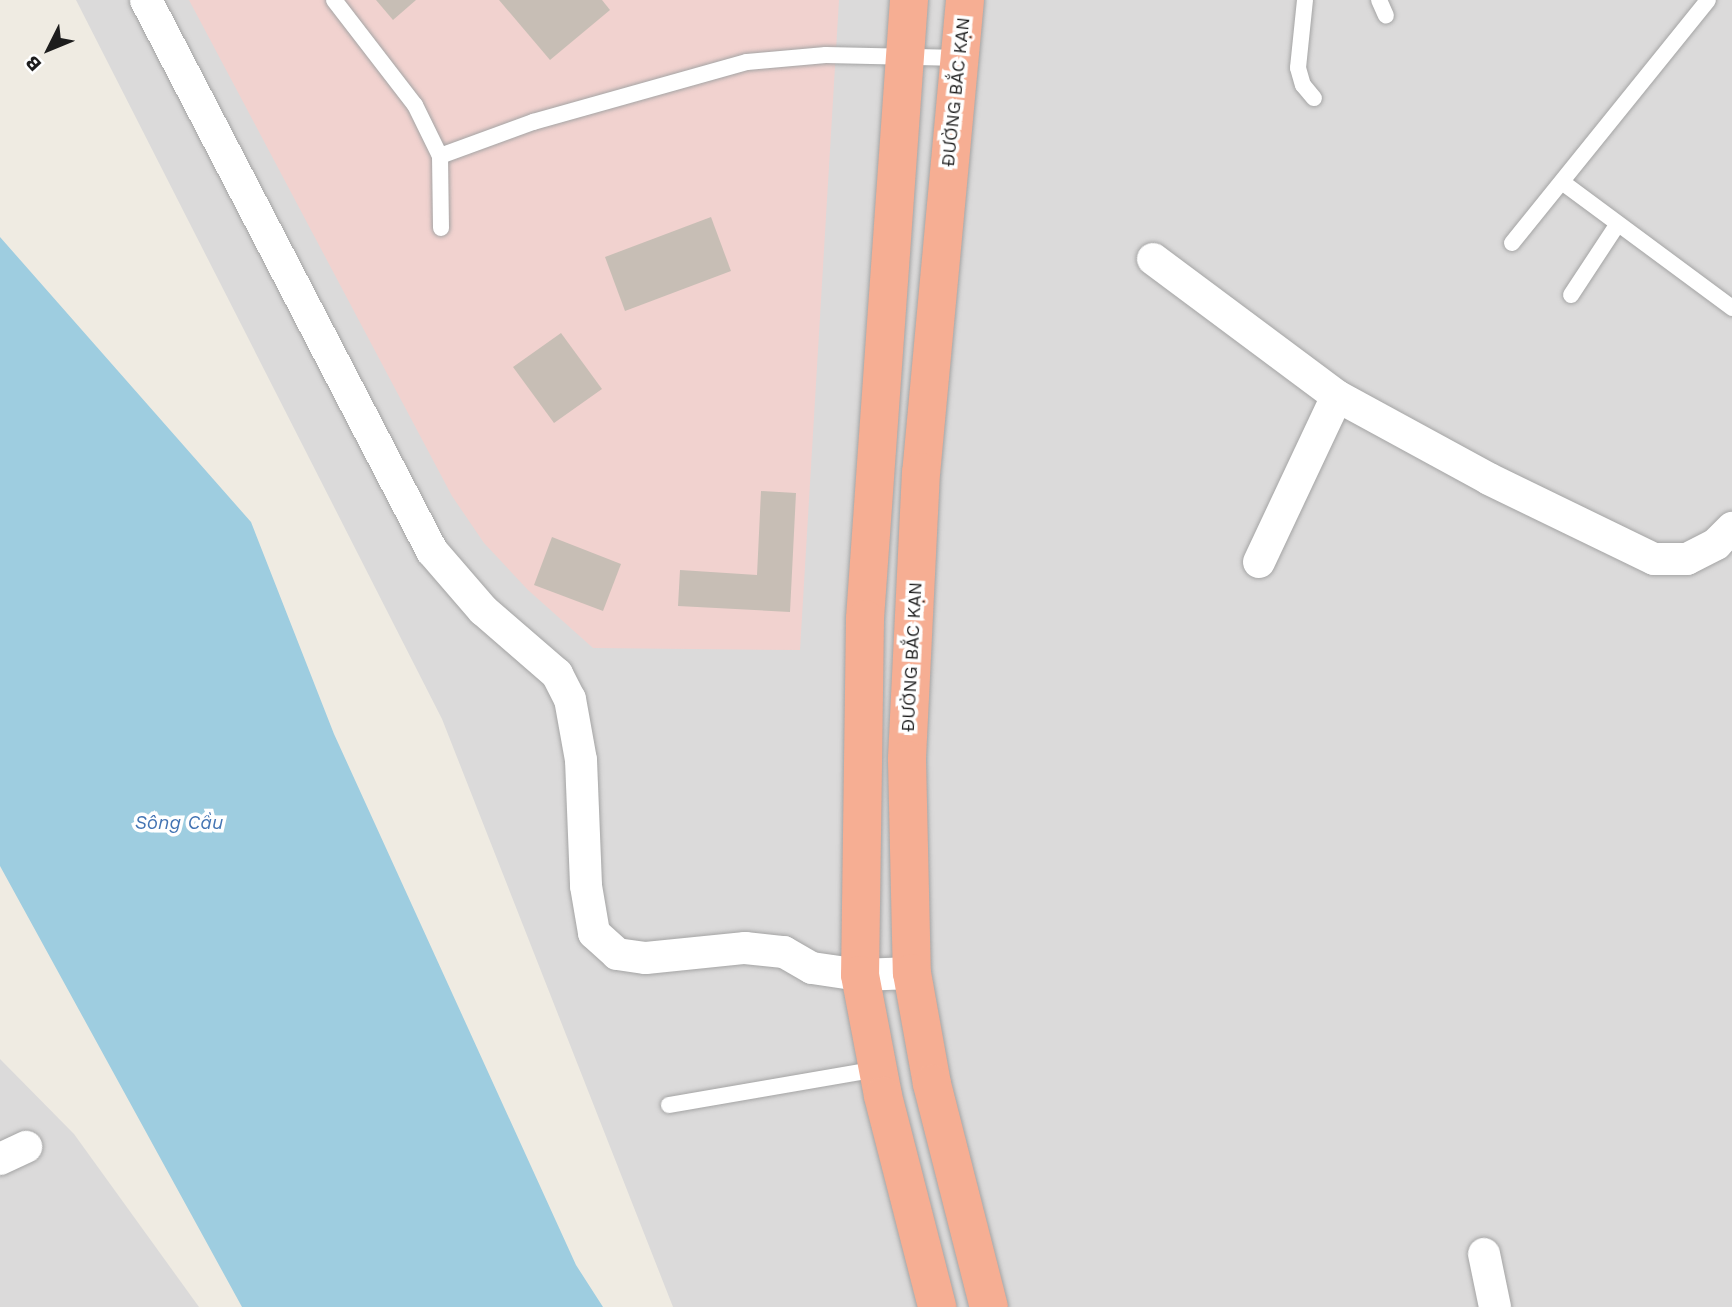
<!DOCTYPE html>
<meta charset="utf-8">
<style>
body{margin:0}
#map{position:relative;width:1732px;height:1307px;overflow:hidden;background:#efebe2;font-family:"Work Sans",sans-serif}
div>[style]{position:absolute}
.residential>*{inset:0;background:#dbdada}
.commercial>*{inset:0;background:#f1d2cf}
.water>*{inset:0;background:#9ecde0}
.building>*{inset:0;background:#c7beb5}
.roads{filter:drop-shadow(0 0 2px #a4a4a4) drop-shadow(0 0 2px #a4a4a4)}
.service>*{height:16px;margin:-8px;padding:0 8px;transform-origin:8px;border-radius:8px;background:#fff}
.minor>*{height:32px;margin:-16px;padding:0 16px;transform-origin:16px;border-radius:16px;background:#fff}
.trunk>*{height:38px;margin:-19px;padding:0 19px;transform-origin:19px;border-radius:19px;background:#f6ae93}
span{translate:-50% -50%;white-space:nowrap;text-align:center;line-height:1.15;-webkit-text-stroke:7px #fff;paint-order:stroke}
.street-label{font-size:18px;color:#1d1d1d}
.water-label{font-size:19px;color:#4374b3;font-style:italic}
.north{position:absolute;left:14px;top:14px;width:70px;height:70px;-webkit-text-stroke:5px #fff;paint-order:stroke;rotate:227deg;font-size:19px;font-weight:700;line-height:28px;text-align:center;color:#1d1d1d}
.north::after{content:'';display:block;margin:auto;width:24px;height:32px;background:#1d1d1d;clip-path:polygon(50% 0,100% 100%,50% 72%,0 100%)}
</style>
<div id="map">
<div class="residential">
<i style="clip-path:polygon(76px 0,1732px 0,1732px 1307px,673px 1307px,442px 719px)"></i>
<i style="clip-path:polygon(0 1059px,74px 1134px,199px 1307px,0 1307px)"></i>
</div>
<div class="commercial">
<i style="clip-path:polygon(189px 0,839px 0,800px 650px,593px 648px,528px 590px,484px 543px,452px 496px)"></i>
</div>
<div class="water">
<i style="clip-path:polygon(0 237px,251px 522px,334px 734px,576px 1265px,603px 1307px,242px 1307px,0 866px)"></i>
</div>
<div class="building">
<i style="clip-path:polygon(376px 0,416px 0,393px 20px)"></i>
<i style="clip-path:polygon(499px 0,602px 0,610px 10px,550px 60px)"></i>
<i style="clip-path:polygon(711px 217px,731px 271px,625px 311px,605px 257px)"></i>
<i style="clip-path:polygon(561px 333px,602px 389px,554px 423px,513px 367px)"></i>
<i style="clip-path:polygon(761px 491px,796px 493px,790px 612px,678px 606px,680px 570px,757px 575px)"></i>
<i style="clip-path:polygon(552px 537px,621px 564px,603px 611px,534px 585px)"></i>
</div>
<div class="roads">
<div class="service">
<i style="left:334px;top:0;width:133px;rotate:52.4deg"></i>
<i style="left:415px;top:105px;width:57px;rotate:63.9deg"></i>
<i style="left:440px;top:156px;width:72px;rotate:89.2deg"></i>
<i style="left:1305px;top:0;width:68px;rotate:95.9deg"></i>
<i style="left:1298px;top:68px;width:18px;rotate:74deg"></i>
<i style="left:1303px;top:85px;width:17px;rotate:50deg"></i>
<i style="left:1379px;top:0;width:17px;rotate:66deg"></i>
<i style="left:440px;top:156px;width:99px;rotate:-20.1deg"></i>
<i style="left:533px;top:122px;width:222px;rotate:-15.7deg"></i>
<i style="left:747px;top:62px;width:79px;rotate:-5.1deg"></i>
<i style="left:826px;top:55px;width:135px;rotate:1.3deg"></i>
<i style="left:1562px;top:182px;width:212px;rotate:36.5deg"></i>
<i style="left:1512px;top:243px;width:312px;rotate:-51.1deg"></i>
<i style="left:1571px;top:295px;width:84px;rotate:-56.7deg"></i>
<i style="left:669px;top:1105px;width:212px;rotate:-9.8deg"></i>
</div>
<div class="minor">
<i style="left:146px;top:0;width:621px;rotate:62.57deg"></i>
<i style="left:432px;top:551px;width:78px;rotate:49.2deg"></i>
<i style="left:483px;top:610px;width:98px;rotate:40.9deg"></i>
<i style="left:557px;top:674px;width:28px;rotate:63deg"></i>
<i style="left:570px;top:699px;width:62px;rotate:79.8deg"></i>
<i style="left:581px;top:760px;width:126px;rotate:87.7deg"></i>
<i style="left:586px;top:886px;width:48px;rotate:80.3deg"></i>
<i style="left:594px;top:933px;width:31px;rotate:42deg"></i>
<i style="left:617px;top:954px;width:29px;rotate:8deg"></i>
<i style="left:646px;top:958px;width:100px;rotate:-5.8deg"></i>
<i style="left:745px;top:948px;width:39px;rotate:6deg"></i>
<i style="left:784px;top:952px;width:32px;rotate:30deg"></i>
<i style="left:812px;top:968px;width:49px;rotate:8.3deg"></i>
<i style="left:860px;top:975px;width:52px;rotate:-2.2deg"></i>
<i style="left:1153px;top:259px;width:229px;rotate:36.7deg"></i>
<i style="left:1337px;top:396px;width:173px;rotate:28.6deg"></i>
<i style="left:1489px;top:479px;width:183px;rotate:25.9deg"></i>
<i style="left:1654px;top:559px;width:33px"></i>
<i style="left:1687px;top:559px;width:33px;rotate:-27deg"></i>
<i style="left:1716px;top:544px;width:23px;rotate:-45deg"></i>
<i style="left:1259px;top:562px;width:183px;rotate:-64.8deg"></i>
<i style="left:0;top:1159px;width:29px;rotate:-25deg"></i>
<i style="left:1484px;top:1254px;width:54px;rotate:78.3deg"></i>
</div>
<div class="trunk">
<i style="left:909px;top:0;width:621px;rotate:94.07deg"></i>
<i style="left:865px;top:619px;width:356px;rotate:90.8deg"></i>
<i style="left:860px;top:975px;width:123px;rotate:79.2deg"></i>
<i style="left:883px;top:1096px;width:218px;rotate:75.6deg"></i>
<i style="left:965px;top:0;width:474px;rotate:95.3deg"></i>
<i style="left:921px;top:472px;width:288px;rotate:92.8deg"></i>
<i style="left:907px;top:760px;width:213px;rotate:88.7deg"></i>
<i style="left:912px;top:973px;width:113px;rotate:79.8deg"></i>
<i style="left:932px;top:1084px;width:230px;rotate:75.7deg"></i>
</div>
</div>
<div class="street-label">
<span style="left:956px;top:92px;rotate:-84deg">ĐƯỜNG BẮC KẠN</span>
<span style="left:912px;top:657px;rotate:-87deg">ĐƯỜNG BẮC KẠN</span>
</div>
<div class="water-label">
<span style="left:179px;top:823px">Sông Cầu</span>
</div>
<div class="north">B</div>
</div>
